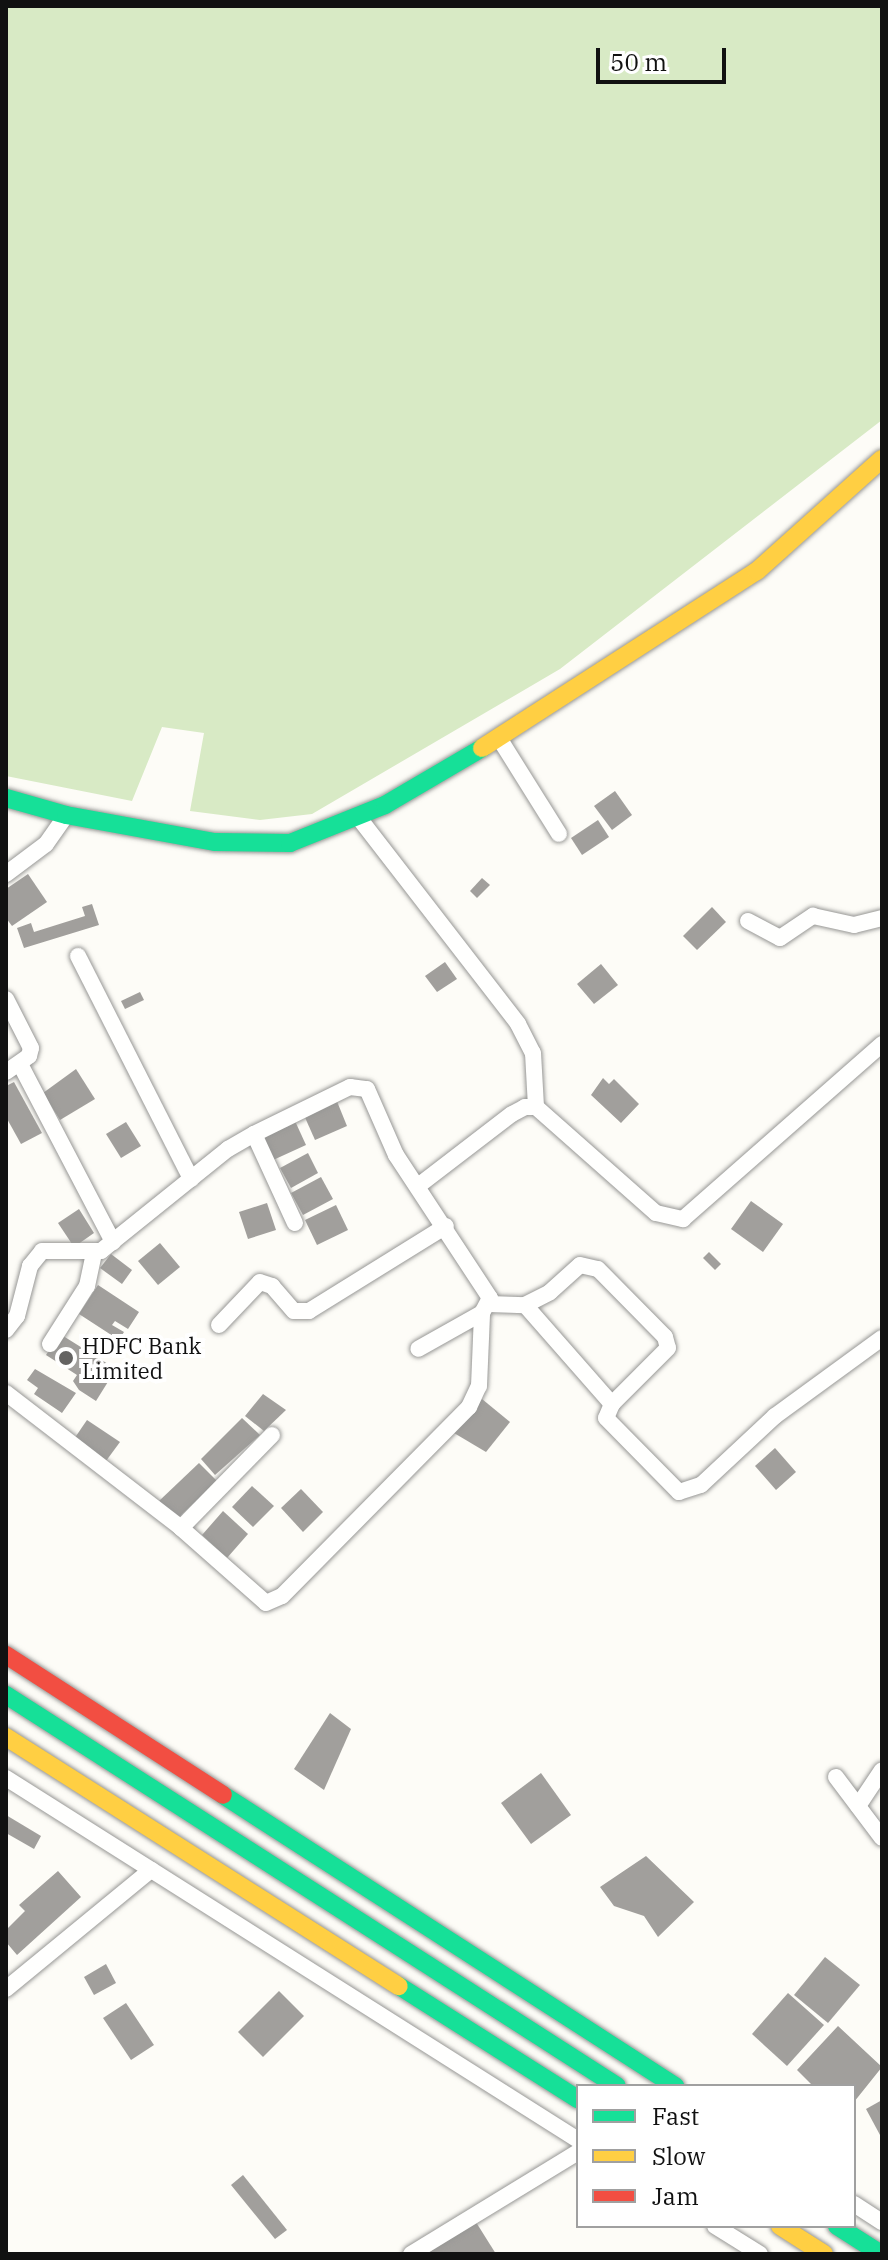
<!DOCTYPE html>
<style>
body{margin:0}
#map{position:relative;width:888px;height:2260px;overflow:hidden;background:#fdfcf7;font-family:"IBM Plex Serif",serif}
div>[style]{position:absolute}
.forest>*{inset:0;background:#d8eac5}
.building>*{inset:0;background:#a19f9c}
.roads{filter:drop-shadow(0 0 2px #979795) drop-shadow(0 0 2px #979795)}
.street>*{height:16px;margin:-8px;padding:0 8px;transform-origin:8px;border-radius:8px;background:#fffffe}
.fast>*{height:18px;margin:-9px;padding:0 9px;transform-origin:9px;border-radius:9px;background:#16e098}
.slow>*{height:18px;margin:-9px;padding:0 9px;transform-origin:9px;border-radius:9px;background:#ffcf43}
.jam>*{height:18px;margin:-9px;padding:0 9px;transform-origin:9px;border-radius:9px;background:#f24e42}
.dots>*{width:22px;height:22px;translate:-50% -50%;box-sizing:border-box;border:4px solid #fff;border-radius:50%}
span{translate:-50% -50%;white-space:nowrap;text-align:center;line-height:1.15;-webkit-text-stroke:8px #fff;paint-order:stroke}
.poi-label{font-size:22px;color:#111}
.left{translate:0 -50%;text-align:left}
.frame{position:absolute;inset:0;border:8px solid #111;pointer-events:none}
.legend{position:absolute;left:576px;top:2084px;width:280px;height:144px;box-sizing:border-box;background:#fff;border:2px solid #a0a0a0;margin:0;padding:10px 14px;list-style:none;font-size:24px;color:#111}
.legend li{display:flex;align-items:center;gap:16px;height:40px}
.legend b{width:40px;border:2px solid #a0a0a0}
.scale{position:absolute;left:596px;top:48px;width:130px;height:36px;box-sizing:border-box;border:4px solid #111;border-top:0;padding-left:10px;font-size:24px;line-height:28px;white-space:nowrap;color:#111;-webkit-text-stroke:6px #fff;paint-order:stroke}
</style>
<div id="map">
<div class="forest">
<i style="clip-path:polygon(6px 6px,882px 6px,882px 420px,560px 669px,312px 814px,260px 820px,190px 811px,204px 733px,162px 727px,132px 801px,6px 776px)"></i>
</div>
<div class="building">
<i style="clip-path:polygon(615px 791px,632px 815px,612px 830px,594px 806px)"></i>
<i style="clip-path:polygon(598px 820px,609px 837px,582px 855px,571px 838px)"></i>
<i style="clip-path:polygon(28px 874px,47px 902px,12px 926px,6px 918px,6px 889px)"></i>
<i style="clip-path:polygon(482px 878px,490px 885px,477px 898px,470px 891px)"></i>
<i style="clip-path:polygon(92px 904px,99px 925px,24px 948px,17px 928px,31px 923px,34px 932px,85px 916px,82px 907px)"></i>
<i style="clip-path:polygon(712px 907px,726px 922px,697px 950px,683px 936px)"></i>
<i style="clip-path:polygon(445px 962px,457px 979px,437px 992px,425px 976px)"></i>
<i style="clip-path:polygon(601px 964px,618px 985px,594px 1004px,577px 984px)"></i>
<i style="clip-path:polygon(140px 992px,144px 1000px,125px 1009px,121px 1001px)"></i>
<i style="clip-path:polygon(76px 1069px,95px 1099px,60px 1120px,43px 1093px)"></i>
<i style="clip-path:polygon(603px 1078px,609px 1084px,614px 1079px,639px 1104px,621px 1123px,591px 1095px)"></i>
<i style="clip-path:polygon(14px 1082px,42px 1133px,21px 1144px,6px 1117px,6px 1086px)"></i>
<i style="clip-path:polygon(336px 1099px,347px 1126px,315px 1140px,303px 1113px)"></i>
<i style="clip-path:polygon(295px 1121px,306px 1145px,271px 1161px,259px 1138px)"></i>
<i style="clip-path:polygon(126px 1122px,141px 1146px,121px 1158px,106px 1134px)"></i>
<i style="clip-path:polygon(308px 1153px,318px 1173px,291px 1188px,280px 1168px)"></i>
<i style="clip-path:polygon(321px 1177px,333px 1199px,303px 1215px,291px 1193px)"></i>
<i style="clip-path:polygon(751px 1201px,783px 1224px,763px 1252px,731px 1229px)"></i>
<i style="clip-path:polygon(267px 1203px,276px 1230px,248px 1239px,239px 1212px)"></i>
<i style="clip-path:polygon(336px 1205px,348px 1230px,317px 1245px,305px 1220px)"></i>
<i style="clip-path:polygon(79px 1209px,94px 1233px,74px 1247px,58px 1223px)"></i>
<i style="clip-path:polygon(160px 1243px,180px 1267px,158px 1285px,138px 1261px)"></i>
<i style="clip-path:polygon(709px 1252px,721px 1264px,715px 1270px,703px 1258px)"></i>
<i style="clip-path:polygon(111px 1254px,132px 1270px,122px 1284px,100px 1268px)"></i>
<i style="clip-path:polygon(98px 1285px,139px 1312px,128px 1329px,115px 1321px,112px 1325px,124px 1332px,119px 1340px,79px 1314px)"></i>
<i style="clip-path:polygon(60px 1334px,116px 1369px,96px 1401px,79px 1390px,73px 1381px,77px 1375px,46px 1355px)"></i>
<i style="clip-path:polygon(35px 1369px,76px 1393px,62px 1413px,34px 1394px,38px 1388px,27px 1380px)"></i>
<i style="clip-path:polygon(263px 1394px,286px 1410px,264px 1431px,245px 1416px)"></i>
<i style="clip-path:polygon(482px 1399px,510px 1422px,486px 1452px,454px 1433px)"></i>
<i style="clip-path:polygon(242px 1418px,260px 1435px,215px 1475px,201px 1459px)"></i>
<i style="clip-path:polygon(87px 1420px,120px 1442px,106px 1461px,74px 1439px)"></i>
<i style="clip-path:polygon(775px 1448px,796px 1472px,776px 1490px,755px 1466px)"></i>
<i style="clip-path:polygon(199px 1463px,217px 1481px,177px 1519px,159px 1501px)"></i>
<i style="clip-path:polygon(252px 1486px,274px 1506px,253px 1527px,232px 1507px)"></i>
<i style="clip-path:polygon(301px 1489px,323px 1512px,303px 1532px,281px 1508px)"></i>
<i style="clip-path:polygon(223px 1511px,248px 1534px,227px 1558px,202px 1535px)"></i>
<i style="clip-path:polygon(330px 1713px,351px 1729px,324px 1790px,294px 1769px)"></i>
<i style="clip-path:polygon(541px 1773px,571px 1815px,531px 1844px,501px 1803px)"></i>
<i style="clip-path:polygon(6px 1815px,41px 1836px,34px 1849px,6px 1833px)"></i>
<i style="clip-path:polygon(646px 1856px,694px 1902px,658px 1937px,644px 1916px,614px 1906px,600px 1887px)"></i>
<i style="clip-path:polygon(58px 1871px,81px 1897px,17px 1955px,6px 1942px,6px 1930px,25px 1911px,19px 1905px)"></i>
<i style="clip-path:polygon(825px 1957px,860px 1985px,828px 2023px,794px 1995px)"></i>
<i style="clip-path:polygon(106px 1964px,116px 1983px,94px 1995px,84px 1977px)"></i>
<i style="clip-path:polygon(279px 1991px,304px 2016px,263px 2057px,238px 2032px)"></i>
<i style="clip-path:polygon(788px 1993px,824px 2025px,787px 2066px,752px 2034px)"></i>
<i style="clip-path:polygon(126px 2003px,154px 2045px,131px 2060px,103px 2018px)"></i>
<i style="clip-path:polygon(838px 2026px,882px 2067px,854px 2102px,854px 2086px,813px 2086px,797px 2070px)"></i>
<i style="clip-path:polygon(882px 2100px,882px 2134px,880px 2135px,866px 2109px)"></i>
<i style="clip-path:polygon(243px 2175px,287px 2230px,275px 2239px,231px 2185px)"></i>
<i style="clip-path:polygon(474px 2219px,496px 2254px,416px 2254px)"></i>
</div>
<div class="roads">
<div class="street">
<i style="left:499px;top:738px;width:113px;rotate:58deg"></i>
<i style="left:359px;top:818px;width:260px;rotate:52.3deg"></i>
<i style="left:518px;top:1024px;width:33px;rotate:63deg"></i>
<i style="left:533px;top:1053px;width:54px;rotate:86.8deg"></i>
<i style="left:6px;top:874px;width:50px;rotate:-36.9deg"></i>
<i style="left:46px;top:844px;width:35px;rotate:-55deg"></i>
<i style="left:748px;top:921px;width:36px;rotate:28deg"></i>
<i style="left:780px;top:938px;width:40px;rotate:-34deg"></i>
<i style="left:813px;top:916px;width:42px;rotate:12.4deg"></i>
<i style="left:854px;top:925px;width:29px;rotate:-14deg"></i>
<i style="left:78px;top:956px;width:250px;rotate:63.1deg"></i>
<i style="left:6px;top:999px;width:55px;rotate:63deg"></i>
<i style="left:31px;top:1048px;width:8px;rotate:104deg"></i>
<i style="left:29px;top:1056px;width:28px;rotate:145deg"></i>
<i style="left:20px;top:1064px;width:201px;rotate:62.4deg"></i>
<i style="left:254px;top:1134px;width:107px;rotate:-26.1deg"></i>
<i style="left:350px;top:1087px;width:17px;rotate:7deg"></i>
<i style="left:367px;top:1089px;width:72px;rotate:66.3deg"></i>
<i style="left:396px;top:1155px;width:171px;rotate:56.7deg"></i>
<i style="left:490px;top:1298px;width:17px;rotate:118deg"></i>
<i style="left:482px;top:1313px;width:73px;rotate:150.6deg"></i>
<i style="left:418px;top:1186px;width:118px;rotate:-37.5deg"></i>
<i style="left:512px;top:1114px;width:15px;rotate:-28deg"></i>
<i style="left:525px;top:1107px;width:11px"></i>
<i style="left:536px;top:1107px;width:160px;rotate:41.5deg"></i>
<i style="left:656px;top:1213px;width:28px;rotate:13deg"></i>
<i style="left:683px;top:1219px;width:265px;rotate:-41.3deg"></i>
<i style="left:489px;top:1304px;width:36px;rotate:2deg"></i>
<i style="left:525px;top:1305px;width:28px;rotate:-27deg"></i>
<i style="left:550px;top:1292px;width:40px;rotate:-42deg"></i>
<i style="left:580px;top:1265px;width:18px;rotate:13deg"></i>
<i style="left:598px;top:1269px;width:95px;rotate:45.4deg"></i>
<i style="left:665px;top:1337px;width:11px;rotate:75deg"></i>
<i style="left:668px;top:1348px;width:79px;rotate:135deg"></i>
<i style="left:612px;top:1404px;width:15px;rotate:113deg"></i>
<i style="left:606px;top:1418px;width:104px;rotate:45.4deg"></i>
<i style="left:679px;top:1492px;width:23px;rotate:-18deg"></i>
<i style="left:701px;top:1485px;width:101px;rotate:-43deg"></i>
<i style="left:775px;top:1416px;width:132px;rotate:-36.1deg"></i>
<i style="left:525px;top:1305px;width:132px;rotate:48.7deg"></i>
<i style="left:219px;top:1325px;width:59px;rotate:-46.4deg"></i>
<i style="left:260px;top:1282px;width:13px;rotate:18deg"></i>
<i style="left:272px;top:1286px;width:33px;rotate:49deg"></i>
<i style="left:294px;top:1311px;width:15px"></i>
<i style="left:309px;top:1311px;width:161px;rotate:-31.8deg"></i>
<i style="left:6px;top:1330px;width:18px;rotate:-52deg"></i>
<i style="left:17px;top:1316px;width:52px;rotate:-75.4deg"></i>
<i style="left:30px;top:1266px;width:19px;rotate:-51deg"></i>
<i style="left:42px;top:1251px;width:59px"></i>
<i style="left:101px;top:1251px;width:163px;rotate:-38.8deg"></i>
<i style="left:228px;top:1149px;width:30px;rotate:-30deg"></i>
<i style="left:254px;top:1134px;width:98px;rotate:65.3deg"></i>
<i style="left:50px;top:1344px;width:69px;rotate:-57.5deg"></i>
<i style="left:87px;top:1286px;width:33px;rotate:-78deg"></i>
<i style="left:6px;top:1393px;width:221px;rotate:37.6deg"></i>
<i style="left:181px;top:1528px;width:113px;rotate:41.4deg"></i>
<i style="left:266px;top:1603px;width:17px;rotate:-24deg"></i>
<i style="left:282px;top:1596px;width:266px;rotate:-45.3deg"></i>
<i style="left:469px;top:1407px;width:23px;rotate:-65deg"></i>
<i style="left:479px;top:1386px;width:73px;rotate:-87.6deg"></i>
<i style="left:181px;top:1528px;width:130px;rotate:-45.6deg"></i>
<i style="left:836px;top:1777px;width:76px;rotate:53deg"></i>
<i style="left:6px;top:1778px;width:677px;rotate:32.33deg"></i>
<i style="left:858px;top:1806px;width:43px;rotate:-56.3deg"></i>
<i style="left:6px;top:1989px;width:188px;rotate:-39.4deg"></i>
<i style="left:854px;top:2204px;width:33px;rotate:33deg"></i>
<i style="left:715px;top:2226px;width:53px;rotate:31.9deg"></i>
<i style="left:411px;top:2254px;width:196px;rotate:-31.4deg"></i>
</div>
<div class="fast">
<i style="left:6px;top:798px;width:62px;rotate:15.8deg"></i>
<i style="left:66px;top:815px;width:151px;rotate:10.3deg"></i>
<i style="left:215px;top:842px;width:75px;rotate:0.8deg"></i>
<i style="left:290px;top:843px;width:102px;rotate:-21.8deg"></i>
<i style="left:385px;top:805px;width:113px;rotate:-30.4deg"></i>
<i style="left:6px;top:1695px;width:725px;rotate:32.62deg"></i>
<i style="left:223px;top:1795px;width:538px;rotate:32.77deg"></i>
<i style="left:399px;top:1986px;width:212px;rotate:32.3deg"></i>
<i style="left:837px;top:2226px;width:52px;rotate:32.5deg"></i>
</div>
<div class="slow">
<i style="left:482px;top:748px;width:327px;rotate:-32.8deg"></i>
<i style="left:757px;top:571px;width:168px;rotate:-41.9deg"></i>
<i style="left:6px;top:1737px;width:465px;rotate:32.4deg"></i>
<i style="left:780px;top:2226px;width:52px;rotate:32.5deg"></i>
</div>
<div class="jam">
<i style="left:6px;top:1655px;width:258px;rotate:32.8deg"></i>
</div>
</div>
<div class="dots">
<i style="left:66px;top:1358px;background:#646362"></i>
</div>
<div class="poi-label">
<span class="left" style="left:82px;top:1358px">HDFC Bank<br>Limited</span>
</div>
<div class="frame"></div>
<ul class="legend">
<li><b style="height:10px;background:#16e098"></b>Fast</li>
<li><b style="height:10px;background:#ffcf43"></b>Slow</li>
<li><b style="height:10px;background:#f24e42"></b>Jam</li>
</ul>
<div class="scale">50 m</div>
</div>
